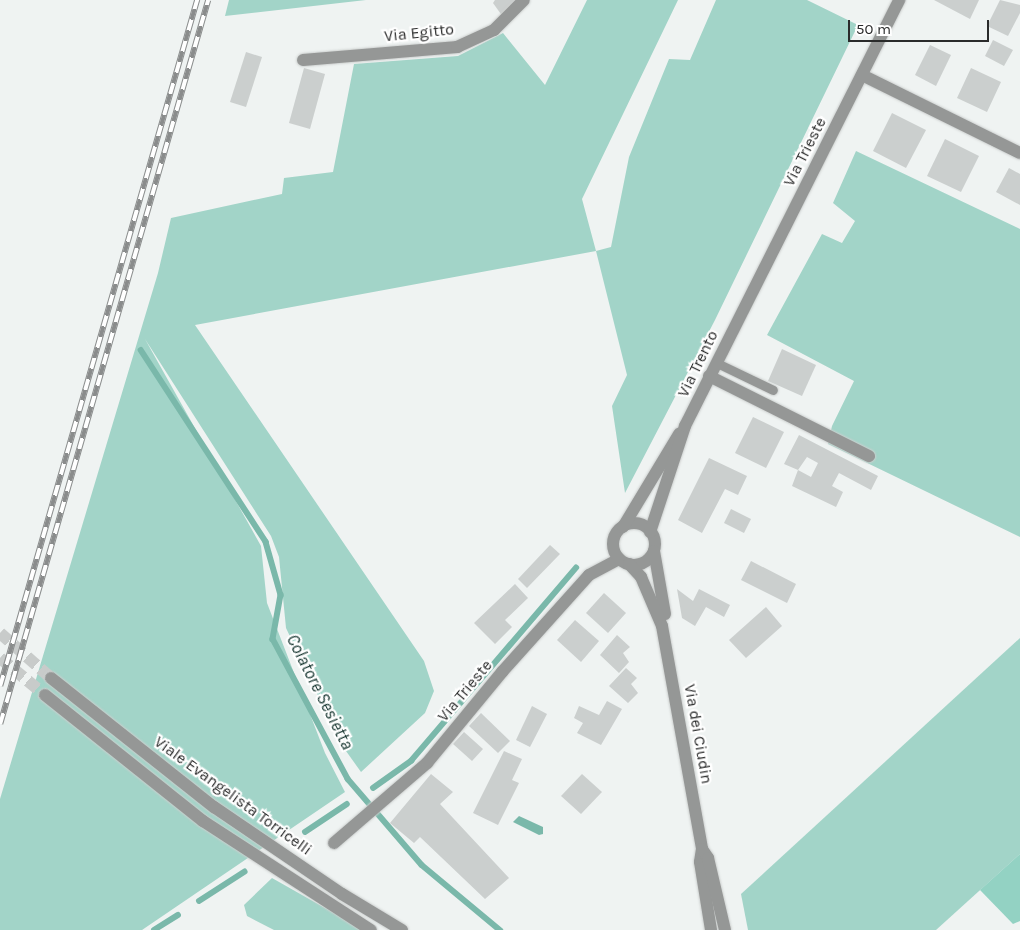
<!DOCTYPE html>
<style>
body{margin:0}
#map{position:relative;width:1020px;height:930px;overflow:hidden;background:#eff3f2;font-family:Karla,sans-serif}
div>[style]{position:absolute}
.green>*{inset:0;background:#a2d4c8}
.forest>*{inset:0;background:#93d2c3}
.water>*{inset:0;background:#7ab8aa}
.stream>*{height:5.5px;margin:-2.75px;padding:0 2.75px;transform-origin:2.75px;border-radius:2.75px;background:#7ab8aa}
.building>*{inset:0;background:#cbcfce}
.tertiary-tunnel>*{height:12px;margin-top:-6px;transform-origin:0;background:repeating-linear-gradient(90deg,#c8cbca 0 12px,transparent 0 18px)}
.roads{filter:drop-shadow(0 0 1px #cccfce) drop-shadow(0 0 1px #cccfce)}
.service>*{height:9px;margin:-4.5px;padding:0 4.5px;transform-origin:4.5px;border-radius:4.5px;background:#959796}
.minor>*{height:12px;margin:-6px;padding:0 6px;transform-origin:6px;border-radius:6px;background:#959796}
.tertiary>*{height:12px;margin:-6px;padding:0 6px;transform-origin:6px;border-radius:6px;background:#959796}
.tertiary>.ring{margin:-6px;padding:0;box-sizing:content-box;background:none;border:12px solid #959796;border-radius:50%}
.rail>*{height:5.5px;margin-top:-2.75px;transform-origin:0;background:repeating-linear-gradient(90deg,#fff 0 11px,#8a8c8c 0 22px);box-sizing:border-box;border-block:1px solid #8a8c8c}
span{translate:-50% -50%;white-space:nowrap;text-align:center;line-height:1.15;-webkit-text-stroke:4.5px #fff;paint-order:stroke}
.street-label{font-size:16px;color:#2a2b2b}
.water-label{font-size:18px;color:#173630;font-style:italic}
.scale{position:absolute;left:848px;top:20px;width:141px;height:22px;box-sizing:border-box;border:2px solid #2a2b2b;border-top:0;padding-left:6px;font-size:15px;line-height:18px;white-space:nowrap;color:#2a2b2b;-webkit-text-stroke:4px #fff;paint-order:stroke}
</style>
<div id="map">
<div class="green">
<i style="clip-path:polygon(229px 0,366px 0,225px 16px)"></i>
<i style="clip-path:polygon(587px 0,678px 0,582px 199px,596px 251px,611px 247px,629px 157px,669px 59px,690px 60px,716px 0,807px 0,858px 25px,715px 320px,625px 493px,612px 406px,627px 375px,596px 251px,195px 325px,424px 661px,434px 691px,425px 713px,361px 772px,341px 744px,286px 628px,279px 557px,271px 536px,145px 339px,261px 546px,267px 603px,325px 753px,345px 792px,142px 930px,0 930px,0 799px,158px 273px,171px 218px,282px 194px,284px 178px,333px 172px,354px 64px,458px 56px,503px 33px,545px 85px)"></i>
<i style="clip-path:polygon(856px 151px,1020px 229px,1020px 537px,828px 444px,832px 426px,854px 381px,767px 335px,822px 234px,842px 243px,855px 221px,833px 203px)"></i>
<i style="clip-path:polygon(1020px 638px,1020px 854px,936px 930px,748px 930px,741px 894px)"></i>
<i style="clip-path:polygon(272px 878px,364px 930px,274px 930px,247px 916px,244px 905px)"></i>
</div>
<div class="forest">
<i style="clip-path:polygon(1020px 854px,1020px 921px,1013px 924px,980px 890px)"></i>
</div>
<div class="water">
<i style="clip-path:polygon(519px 816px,543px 827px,543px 834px,539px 835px,513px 822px)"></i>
</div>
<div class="stream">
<i style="left:141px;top:350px;width:229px;rotate:56.9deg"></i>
<i style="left:266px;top:542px;width:55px;rotate:74.2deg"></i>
<i style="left:281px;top:595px;width:45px;rotate:100.3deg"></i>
<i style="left:273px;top:639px;width:159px;rotate:61.8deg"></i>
<i style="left:348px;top:779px;width:113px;rotate:49.3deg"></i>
<i style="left:422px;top:865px;width:102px;rotate:39.8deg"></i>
<i style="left:373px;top:788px;width:47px;rotate:-35.4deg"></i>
<i style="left:411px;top:761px;width:254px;rotate:-49.5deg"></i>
<i style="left:305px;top:832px;width:50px;rotate:-33.7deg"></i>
<i style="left:199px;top:901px;width:54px;rotate:-32.8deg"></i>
<i style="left:154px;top:930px;width:28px;rotate:-32deg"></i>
</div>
<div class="building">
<i style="clip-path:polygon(495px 0,518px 0,503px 17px,493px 3px)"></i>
<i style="clip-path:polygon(934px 0,979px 0,970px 19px)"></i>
<i style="clip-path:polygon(1000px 0,1020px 5px,1020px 13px,1008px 36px,987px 26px)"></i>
<i style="clip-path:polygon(993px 40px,1013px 50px,1004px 66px,985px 56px)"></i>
<i style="clip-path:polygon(930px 45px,951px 55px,936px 86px,915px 75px)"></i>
<i style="clip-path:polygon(246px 52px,262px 57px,246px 107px,230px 102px)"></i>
<i style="clip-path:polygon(304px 68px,325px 74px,310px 129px,289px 123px)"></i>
<i style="clip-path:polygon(971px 68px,1001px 82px,987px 112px,957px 98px)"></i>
<i style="clip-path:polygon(892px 113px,926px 130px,906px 168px,873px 151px)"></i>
<i style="clip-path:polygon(945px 139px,979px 156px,961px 192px,927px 176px)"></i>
<i style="clip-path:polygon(1009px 168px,1020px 174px,1020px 205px,996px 192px)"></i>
<i style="clip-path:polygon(782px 349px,816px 365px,802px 396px,768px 381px)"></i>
<i style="clip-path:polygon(753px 417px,784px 432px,766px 468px,735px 453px)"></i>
<i style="clip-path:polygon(evenodd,799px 435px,878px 476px,871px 490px,839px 473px,832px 486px,843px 492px,836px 507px,792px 486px,798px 470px,784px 464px,799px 435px,807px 457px,818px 463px,811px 477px,798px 470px,807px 457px)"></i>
<i style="clip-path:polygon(709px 458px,747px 476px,738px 495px,725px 489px,702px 533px,678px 520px)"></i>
<i style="clip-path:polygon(731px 509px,751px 519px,744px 533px,724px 523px)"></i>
<i style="clip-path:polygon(550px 545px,560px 554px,527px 588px,518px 579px)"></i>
<i style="clip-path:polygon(751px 561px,796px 584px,787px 603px,741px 580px)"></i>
<i style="clip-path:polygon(515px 584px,528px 598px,505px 620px,512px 627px,495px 644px,474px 623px)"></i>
<i style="clip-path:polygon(677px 589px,693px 601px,699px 589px,730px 605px,724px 617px,706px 607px,695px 626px,682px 618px)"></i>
<i style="clip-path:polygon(604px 593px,626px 613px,608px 633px,586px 613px)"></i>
<i style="clip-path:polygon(766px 607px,782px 626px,746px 658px,729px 640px)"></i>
<i style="clip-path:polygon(575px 620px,599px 641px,581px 662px,557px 640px)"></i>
<i style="clip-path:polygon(617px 635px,630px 647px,623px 653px,629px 662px,619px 673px,600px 655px)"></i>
<i style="clip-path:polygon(626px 668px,637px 678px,631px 684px,638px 693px,628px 703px,609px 686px)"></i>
<i style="clip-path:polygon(607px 701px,622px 709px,601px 745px,577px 733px,583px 723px,574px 718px,579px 706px,599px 715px)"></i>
<i style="clip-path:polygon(532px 706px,547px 714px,530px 747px,516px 740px)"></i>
<i style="clip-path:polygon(481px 713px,510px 741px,498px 753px,469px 726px)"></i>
<i style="clip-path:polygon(464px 732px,483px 749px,472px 761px,453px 744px)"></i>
<i style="clip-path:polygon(504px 751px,522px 759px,512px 780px,519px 783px,498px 825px,473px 813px)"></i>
<i style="clip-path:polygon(431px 774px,453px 792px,440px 804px,509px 878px,485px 899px,420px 837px,414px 843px,390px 823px)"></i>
<i style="clip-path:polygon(582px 774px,602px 792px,581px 814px,561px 796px)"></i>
</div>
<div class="tertiary-tunnel">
<i style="left:0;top:633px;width:68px;rotate:41.4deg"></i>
<i style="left:0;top:658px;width:58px;rotate:39.4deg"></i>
</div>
<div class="roads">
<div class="service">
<i style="left:717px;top:363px;width:62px;rotate:25.7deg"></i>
</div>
<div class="minor">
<i style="left:303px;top:60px;width:155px;rotate:-4.8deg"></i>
<i style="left:457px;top:47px;width:41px;rotate:-24.7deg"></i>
<i style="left:494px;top:30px;width:42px;rotate:-45deg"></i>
<i style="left:862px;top:75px;width:176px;rotate:26.3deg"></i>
<i style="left:709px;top:376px;width:179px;rotate:26.6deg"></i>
<i style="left:334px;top:843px;width:123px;rotate:-40.7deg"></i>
<i style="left:427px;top:763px;width:118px;rotate:-50.5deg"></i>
<i style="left:502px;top:672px;width:130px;rotate:-48.1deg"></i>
<i style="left:589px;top:575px;width:34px;rotate:-28deg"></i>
</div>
<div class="tertiary">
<i class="ring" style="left:613px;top:523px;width:30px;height:30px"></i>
<i style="left:623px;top:527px;width:109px;rotate:-58.9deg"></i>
<i style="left:650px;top:532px;width:112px;rotate:-71.7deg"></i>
<i style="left:685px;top:426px;width:477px;rotate:-63.3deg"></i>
<i style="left:654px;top:551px;width:64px;rotate:80.1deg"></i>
<i style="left:629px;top:564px;width:18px;rotate:47deg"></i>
<i style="left:641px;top:577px;width:53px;rotate:66.8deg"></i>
<i style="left:662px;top:626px;width:227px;rotate:79.8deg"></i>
<i style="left:702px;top:849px;width:13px;rotate:99deg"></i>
<i style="left:700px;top:862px;width:69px;rotate:80.8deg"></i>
<i style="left:51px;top:678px;width:208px;rotate:38.4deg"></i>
<i style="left:214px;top:807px;width:155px;rotate:34.2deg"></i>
<i style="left:342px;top:894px;width:70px;rotate:31deg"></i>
<i style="left:45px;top:695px;width:202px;rotate:38.6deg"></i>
<i style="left:203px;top:821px;width:200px;rotate:33deg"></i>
<i style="left:702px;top:849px;width:11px;rotate:56deg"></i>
<i style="left:708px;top:858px;width:74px;rotate:76.7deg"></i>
</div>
</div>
<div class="rail">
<i style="left:0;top:686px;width:714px;rotate:-73.98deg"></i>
<i style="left:0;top:724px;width:753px;rotate:-73.97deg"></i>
</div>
<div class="street-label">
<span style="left:419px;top:33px;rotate:-6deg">Via Egitto</span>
<span style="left:805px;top:152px;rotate:-63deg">Via Trieste</span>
<span style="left:698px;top:364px;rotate:-64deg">Via Trento</span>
<span style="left:465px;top:691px;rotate:-50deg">Via Trieste</span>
<span style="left:698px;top:734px;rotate:80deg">Via dei Ciudin</span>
<span style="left:233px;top:796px;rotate:36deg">Viale Evangelista Torricelli</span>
</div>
<div class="water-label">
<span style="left:320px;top:692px;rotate:63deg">Colatore Sesietta</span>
</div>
<div class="scale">50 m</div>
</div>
